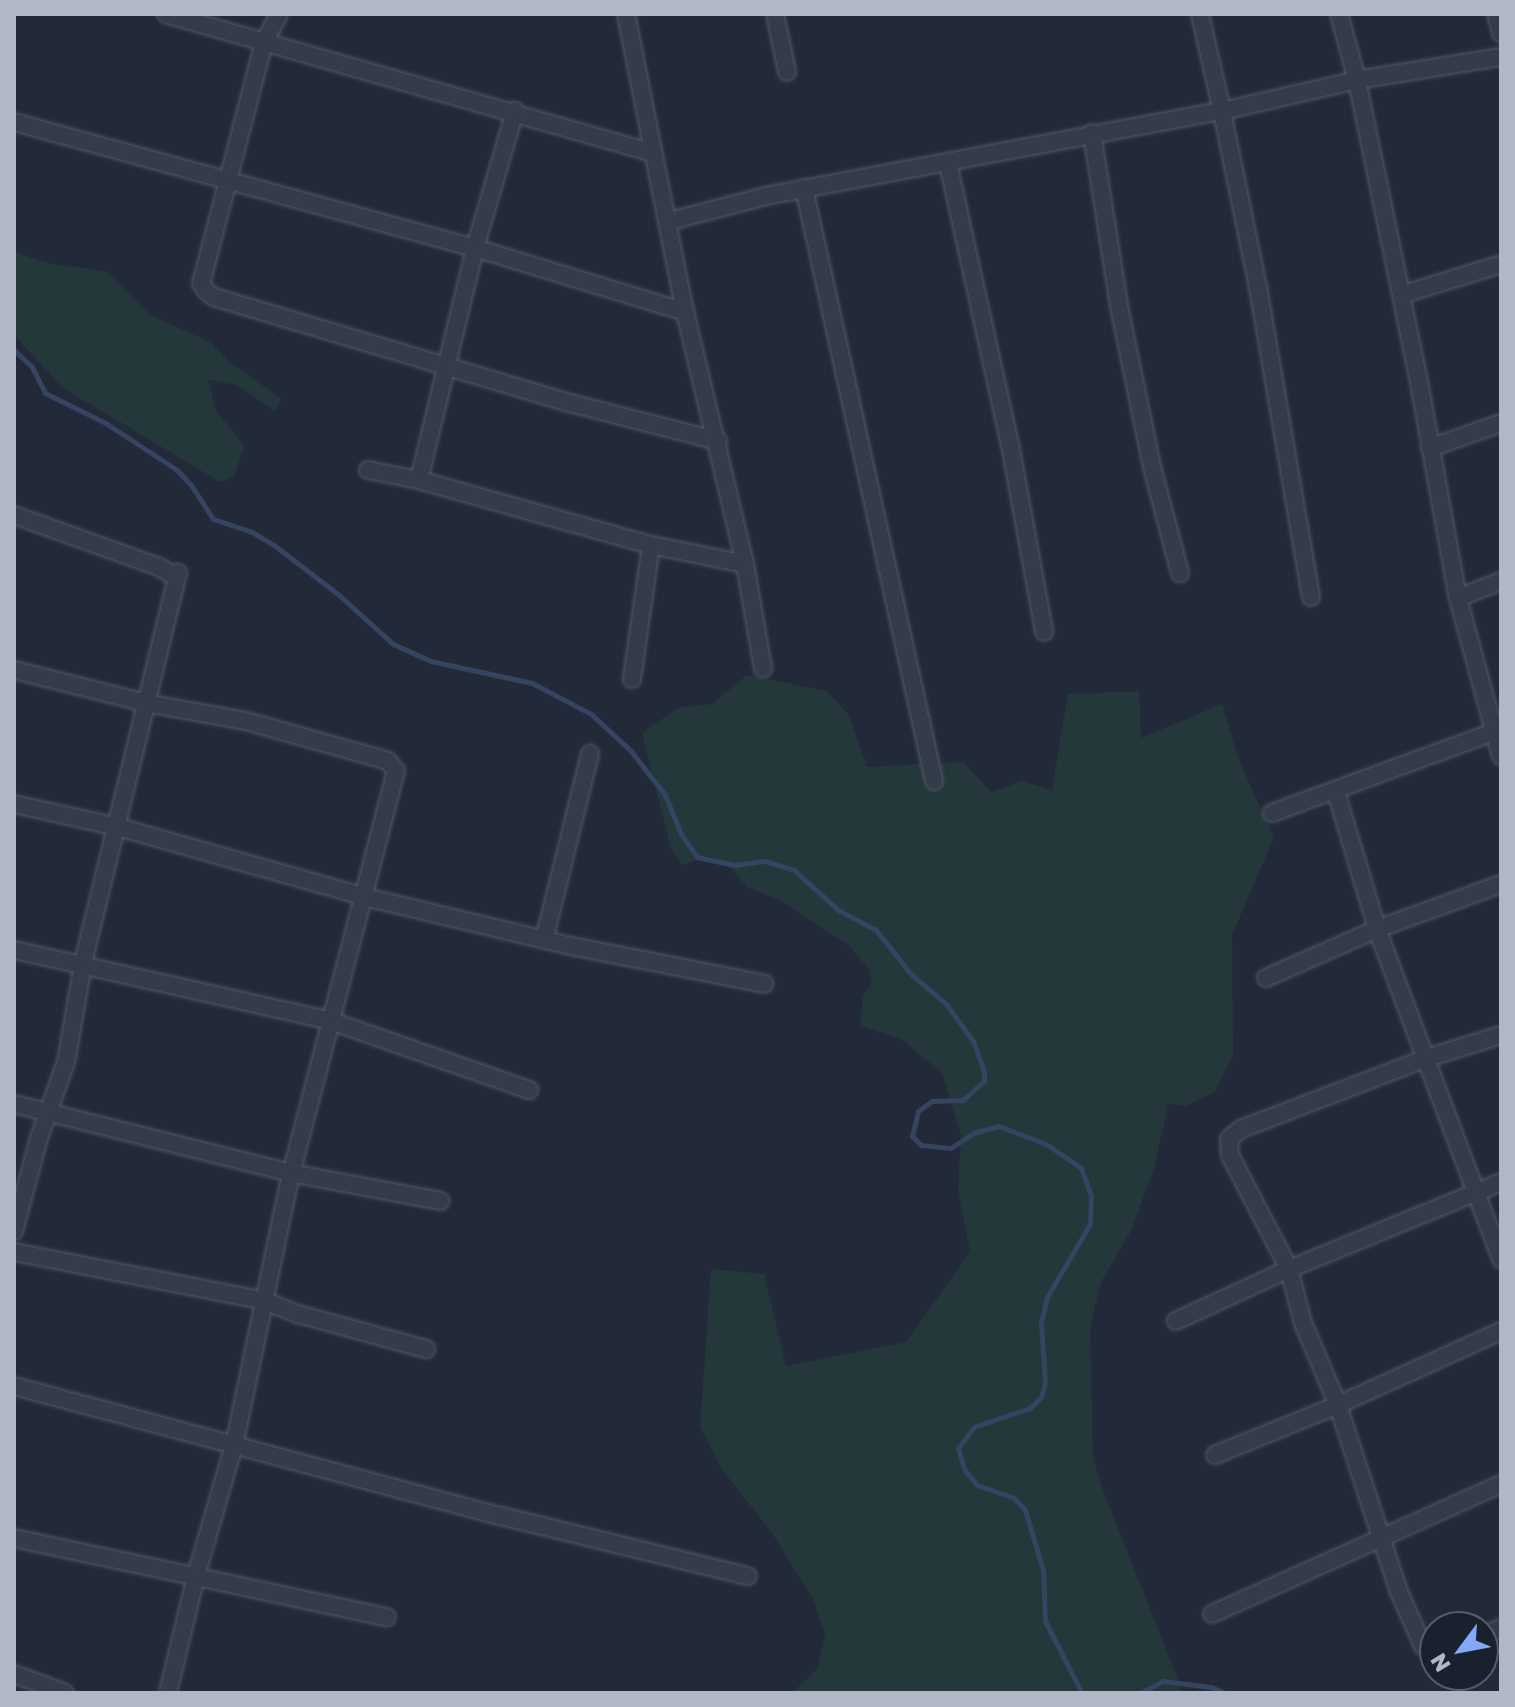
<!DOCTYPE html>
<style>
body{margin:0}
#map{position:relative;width:1515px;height:1707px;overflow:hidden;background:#222a39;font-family:"Golos Text",sans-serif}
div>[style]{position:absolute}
.green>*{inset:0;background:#24373b}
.stream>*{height:5px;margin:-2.5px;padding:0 2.5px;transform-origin:2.5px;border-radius:2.5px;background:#354460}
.roads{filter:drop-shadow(0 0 2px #505764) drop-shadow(0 0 2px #505764)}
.street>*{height:16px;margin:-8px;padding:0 8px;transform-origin:8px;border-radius:8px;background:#353c49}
span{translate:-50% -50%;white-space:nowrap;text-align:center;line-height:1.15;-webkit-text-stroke:6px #1a212e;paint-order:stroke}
.frame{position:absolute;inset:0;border:16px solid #b0b7c5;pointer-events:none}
.north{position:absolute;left:1419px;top:1611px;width:80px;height:80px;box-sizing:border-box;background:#1a212e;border:2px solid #565d6a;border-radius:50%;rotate:238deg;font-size:22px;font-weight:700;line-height:32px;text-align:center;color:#b0b7c5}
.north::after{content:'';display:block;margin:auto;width:28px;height:36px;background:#85a8f6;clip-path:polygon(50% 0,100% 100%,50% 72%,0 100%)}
</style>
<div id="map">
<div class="green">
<i style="clip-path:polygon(14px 252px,48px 263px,107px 272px,150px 315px,210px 342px,231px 363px,282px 399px,275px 411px,237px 385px,208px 380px,215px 409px,244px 446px,234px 477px,220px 482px,63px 388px,14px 335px)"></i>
<i style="clip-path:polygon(747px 675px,827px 691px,849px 715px,867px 767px,963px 762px,991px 792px,1022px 781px,1052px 790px,1068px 694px,1139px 691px,1141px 738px,1222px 704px,1240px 763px,1274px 837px,1232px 935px,1233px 1055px,1215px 1092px,1186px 1106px,1168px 1104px,1155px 1165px,1132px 1229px,1101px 1282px,1090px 1327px,1093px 1458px,1103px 1490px,1182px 1690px,1208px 1693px,780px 1693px,795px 1690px,817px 1669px,825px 1635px,813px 1599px,772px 1533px,721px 1468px,700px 1427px,711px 1269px,764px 1274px,786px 1366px,906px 1342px,970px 1252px,958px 1191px,961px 1136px,942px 1073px,901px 1039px,860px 1026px,863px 996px,872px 983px,869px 969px,848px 945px,780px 900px,747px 887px,733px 870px,709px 856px,682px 865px,671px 849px,642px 733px,678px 708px,712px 704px)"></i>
</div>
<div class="stream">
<i style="left:14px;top:350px;width:25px;rotate:43deg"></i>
<i style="left:32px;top:367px;width:29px;rotate:63deg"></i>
<i style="left:45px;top:393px;width:66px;rotate:26.2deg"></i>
<i style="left:104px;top:422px;width:87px;rotate:33.3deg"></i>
<i style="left:177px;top:470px;width:21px;rotate:47deg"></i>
<i style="left:191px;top:485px;width:40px;rotate:57.1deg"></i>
<i style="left:213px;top:519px;width:41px;rotate:18.4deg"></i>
<i style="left:252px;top:532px;width:26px;rotate:31deg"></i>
<i style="left:274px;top:545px;width:82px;rotate:37.6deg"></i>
<i style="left:339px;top:595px;width:73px;rotate:42.2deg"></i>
<i style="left:393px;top:644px;width:42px;rotate:24.1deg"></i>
<i style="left:431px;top:661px;width:103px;rotate:12.3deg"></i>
<i style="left:532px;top:683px;width:67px;rotate:27.7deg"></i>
<i style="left:591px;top:714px;width:54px;rotate:42.8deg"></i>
<i style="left:631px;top:751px;width:56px;rotate:52.3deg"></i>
<i style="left:665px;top:795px;width:42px;rotate:67.7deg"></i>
<i style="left:681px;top:834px;width:28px;rotate:55deg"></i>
<i style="left:697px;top:857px;width:39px;rotate:12deg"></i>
<i style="left:735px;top:865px;width:30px;rotate:-8deg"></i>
<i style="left:765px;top:861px;width:30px;rotate:17deg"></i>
<i style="left:794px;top:870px;width:59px;rotate:42.3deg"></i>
<i style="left:838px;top:910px;width:43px;rotate:27.8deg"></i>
<i style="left:876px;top:930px;width:56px;rotate:51.5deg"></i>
<i style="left:911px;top:974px;width:46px;rotate:40.6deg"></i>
<i style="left:946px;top:1004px;width:46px;rotate:53.9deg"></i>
<i style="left:973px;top:1041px;width:32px;rotate:70deg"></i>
<i style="left:984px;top:1071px;width:10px;rotate:90deg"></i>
<i style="left:984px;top:1081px;width:28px;rotate:138deg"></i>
<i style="left:963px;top:1100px;width:31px;rotate:178deg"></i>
<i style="left:932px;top:1101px;width:17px;rotate:144deg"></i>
<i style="left:918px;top:1111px;width:26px;rotate:103deg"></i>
<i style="left:912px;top:1136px;width:13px;rotate:45deg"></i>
<i style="left:921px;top:1145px;width:30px;rotate:6deg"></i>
<i style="left:951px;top:1148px;width:27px;rotate:-34deg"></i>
<i style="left:973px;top:1133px;width:27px;rotate:-15deg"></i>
<i style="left:999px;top:1126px;width:50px;rotate:21deg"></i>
<i style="left:1046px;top:1144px;width:42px;rotate:34.4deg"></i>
<i style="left:1081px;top:1168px;width:30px;rotate:70deg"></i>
<i style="left:1091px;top:1196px;width:28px;rotate:92deg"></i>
<i style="left:1090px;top:1224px;width:85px;rotate:120.5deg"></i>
<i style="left:1047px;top:1297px;width:27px;rotate:103deg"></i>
<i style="left:1041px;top:1323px;width:60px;rotate:86.2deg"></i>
<i style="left:1045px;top:1383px;width:15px;rotate:106deg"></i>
<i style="left:1041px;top:1397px;width:16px;rotate:135deg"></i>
<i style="left:1030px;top:1408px;width:59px;rotate:161.3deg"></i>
<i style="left:974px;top:1427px;width:26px;rotate:127deg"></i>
<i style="left:958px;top:1448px;width:22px;rotate:74deg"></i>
<i style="left:964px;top:1469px;width:21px;rotate:51deg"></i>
<i style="left:977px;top:1485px;width:39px;rotate:19deg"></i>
<i style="left:1014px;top:1498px;width:16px;rotate:47deg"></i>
<i style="left:1025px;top:1510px;width:63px;rotate:73.3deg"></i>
<i style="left:1043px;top:1570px;width:51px;rotate:87.8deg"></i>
<i style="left:1045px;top:1621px;width:81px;rotate:62.8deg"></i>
<i style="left:1141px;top:1693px;width:25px;rotate:-29deg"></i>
<i style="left:1163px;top:1681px;width:48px;rotate:7.1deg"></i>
<i style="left:1211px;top:1687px;width:15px;rotate:23deg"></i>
</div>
<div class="roads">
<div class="street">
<i style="left:166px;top:14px;width:506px;rotate:15.93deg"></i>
<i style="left:279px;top:14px;width:32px;rotate:118deg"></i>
<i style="left:264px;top:42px;width:249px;rotate:104.6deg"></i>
<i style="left:201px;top:283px;width:9px;rotate:58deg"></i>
<i style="left:206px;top:291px;width:10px;rotate:37deg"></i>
<i style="left:214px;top:297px;width:371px;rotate:16.6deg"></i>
<i style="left:570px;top:403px;width:153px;rotate:14.4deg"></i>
<i style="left:626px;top:14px;width:304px;rotate:78.8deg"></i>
<i style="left:685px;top:312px;width:259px;rotate:76.6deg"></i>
<i style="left:745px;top:564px;width:106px;rotate:80.2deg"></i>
<i style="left:775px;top:14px;width:59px;rotate:78.3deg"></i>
<i style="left:1339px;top:14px;width:68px;rotate:74.7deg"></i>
<i style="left:1357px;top:80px;width:308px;rotate:78.4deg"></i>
<i style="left:1419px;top:382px;width:219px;rotate:79.8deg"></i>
<i style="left:1458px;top:598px;width:164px;rotate:74.8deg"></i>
<i style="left:1496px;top:14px;width:20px;rotate:75deg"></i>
<i style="left:14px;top:122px;width:478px;rotate:15.3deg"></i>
<i style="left:475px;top:248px;width:220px;rotate:16.9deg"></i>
<i style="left:1092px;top:133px;width:175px;rotate:81.1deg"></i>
<i style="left:1119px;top:306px;width:164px;rotate:78.4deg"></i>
<i style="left:1152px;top:467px;width:110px;rotate:75.2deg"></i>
<i style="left:948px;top:163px;width:288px;rotate:77.6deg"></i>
<i style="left:1010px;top:444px;width:191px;rotate:79.7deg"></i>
<i style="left:804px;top:188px;width:607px;rotate:77.63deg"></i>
<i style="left:670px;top:221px;width:99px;rotate:-14.6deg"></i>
<i style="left:766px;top:196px;width:464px;rotate:-10.6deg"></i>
<i style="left:1222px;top:111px;width:99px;rotate:-102.8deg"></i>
<i style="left:1401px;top:295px;width:105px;rotate:-17.2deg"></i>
<i style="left:1430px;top:448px;width:75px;rotate:-19.4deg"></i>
<i style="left:368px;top:470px;width:52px;rotate:11.1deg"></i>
<i style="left:419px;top:480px;width:241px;rotate:15.7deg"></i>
<i style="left:651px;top:545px;width:96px;rotate:11.4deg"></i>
<i style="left:419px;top:480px;width:239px;rotate:-76.4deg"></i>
<i style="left:475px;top:248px;width:143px;rotate:-73.7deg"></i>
<i style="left:14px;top:515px;width:154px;rotate:19.7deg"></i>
<i style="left:159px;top:567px;width:14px;rotate:30deg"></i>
<i style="left:171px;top:574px;width:7px;rotate:-8deg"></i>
<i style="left:178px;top:573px;width:402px;rotate:103.7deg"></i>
<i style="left:83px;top:964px;width:99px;rotate:99.8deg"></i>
<i style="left:66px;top:1062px;width:81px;rotate:109.6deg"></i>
<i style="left:39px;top:1138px;width:96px;rotate:105deg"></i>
<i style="left:1311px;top:597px;width:314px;rotate:-99.7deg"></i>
<i style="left:1258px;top:287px;width:180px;rotate:-101.6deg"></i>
<i style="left:1222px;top:111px;width:139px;rotate:-12.9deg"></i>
<i style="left:1357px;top:80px;width:146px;rotate:-9.1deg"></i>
<i style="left:1458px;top:598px;width:46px;rotate:-21.6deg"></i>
<i style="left:14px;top:670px;width:136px;rotate:14deg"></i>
<i style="left:146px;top:703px;width:102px;rotate:10.2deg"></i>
<i style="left:246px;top:721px;width:148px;rotate:15.7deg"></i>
<i style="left:388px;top:761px;width:13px;rotate:51deg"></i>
<i style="left:396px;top:771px;width:415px;rotate:104.6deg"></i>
<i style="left:291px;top:1173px;width:278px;rotate:101.8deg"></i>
<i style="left:234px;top:1445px;width:136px;rotate:106.2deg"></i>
<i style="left:196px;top:1576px;width:120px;rotate:103.5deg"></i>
<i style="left:632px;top:679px;width:135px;rotate:-81.9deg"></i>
<i style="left:1336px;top:792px;width:143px;rotate:73.3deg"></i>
<i style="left:1377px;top:929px;width:353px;rotate:69.4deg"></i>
<i style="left:14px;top:804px;width:107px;rotate:12.5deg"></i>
<i style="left:118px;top:827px;width:257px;rotate:15.8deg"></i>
<i style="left:365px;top:897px;width:212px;rotate:13.4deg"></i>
<i style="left:571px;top:946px;width:197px;rotate:11.1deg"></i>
<i style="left:1272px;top:813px;width:244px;rotate:-20.1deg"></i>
<i style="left:544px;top:940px;width:192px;rotate:-76.1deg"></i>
<i style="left:14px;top:950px;width:325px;rotate:12.6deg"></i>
<i style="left:331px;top:1021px;width:210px;rotate:19.2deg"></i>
<i style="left:1266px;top:978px;width:121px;rotate:-23.8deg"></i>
<i style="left:1377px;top:929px;width:132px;rotate:-19.9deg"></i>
<i style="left:14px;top:1104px;width:285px;rotate:14deg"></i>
<i style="left:291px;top:1173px;width:152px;rotate:10.6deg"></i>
<i style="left:14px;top:1252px;width:256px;rotate:11deg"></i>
<i style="left:265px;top:1301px;width:35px;rotate:22deg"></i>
<i style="left:298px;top:1314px;width:133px;rotate:15.3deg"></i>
<i style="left:1176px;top:1321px;width:124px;rotate:-24.7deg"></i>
<i style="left:1289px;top:1269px;width:229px;rotate:-22.3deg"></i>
<i style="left:14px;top:1386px;width:500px;rotate:15deg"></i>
<i style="left:497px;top:1515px;width:258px;rotate:13.7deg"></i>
<i style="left:1215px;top:1455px;width:133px;rotate:-22.1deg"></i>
<i style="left:1338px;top:1405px;width:179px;rotate:-24.4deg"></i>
<i style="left:14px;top:1538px;width:381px;rotate:12deg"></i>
<i style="left:1212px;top:1614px;width:317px;rotate:-24.2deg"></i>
<i style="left:1483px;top:1636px;width:20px;rotate:-24deg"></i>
<i style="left:1435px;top:1652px;width:13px;rotate:-153deg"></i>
<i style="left:1423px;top:1646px;width:59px;rotate:-114deg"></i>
<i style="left:1399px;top:1592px;width:197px;rotate:-108.1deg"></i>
<i style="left:1338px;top:1405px;width:89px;rotate:-113.1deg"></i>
<i style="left:1303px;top:1323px;width:56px;rotate:-104.5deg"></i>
<i style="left:1289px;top:1269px;width:128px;rotate:-117.4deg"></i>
<i style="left:1230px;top:1155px;width:16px;rotate:-94deg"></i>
<i style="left:1229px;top:1139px;width:16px;rotate:-40deg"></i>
<i style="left:1241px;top:1129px;width:199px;rotate:-20.9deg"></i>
<i style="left:1427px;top:1058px;width:77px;rotate:-17.3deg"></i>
<i style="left:14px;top:1674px;width:54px;rotate:20.4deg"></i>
</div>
</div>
<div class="frame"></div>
<div class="north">N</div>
</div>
